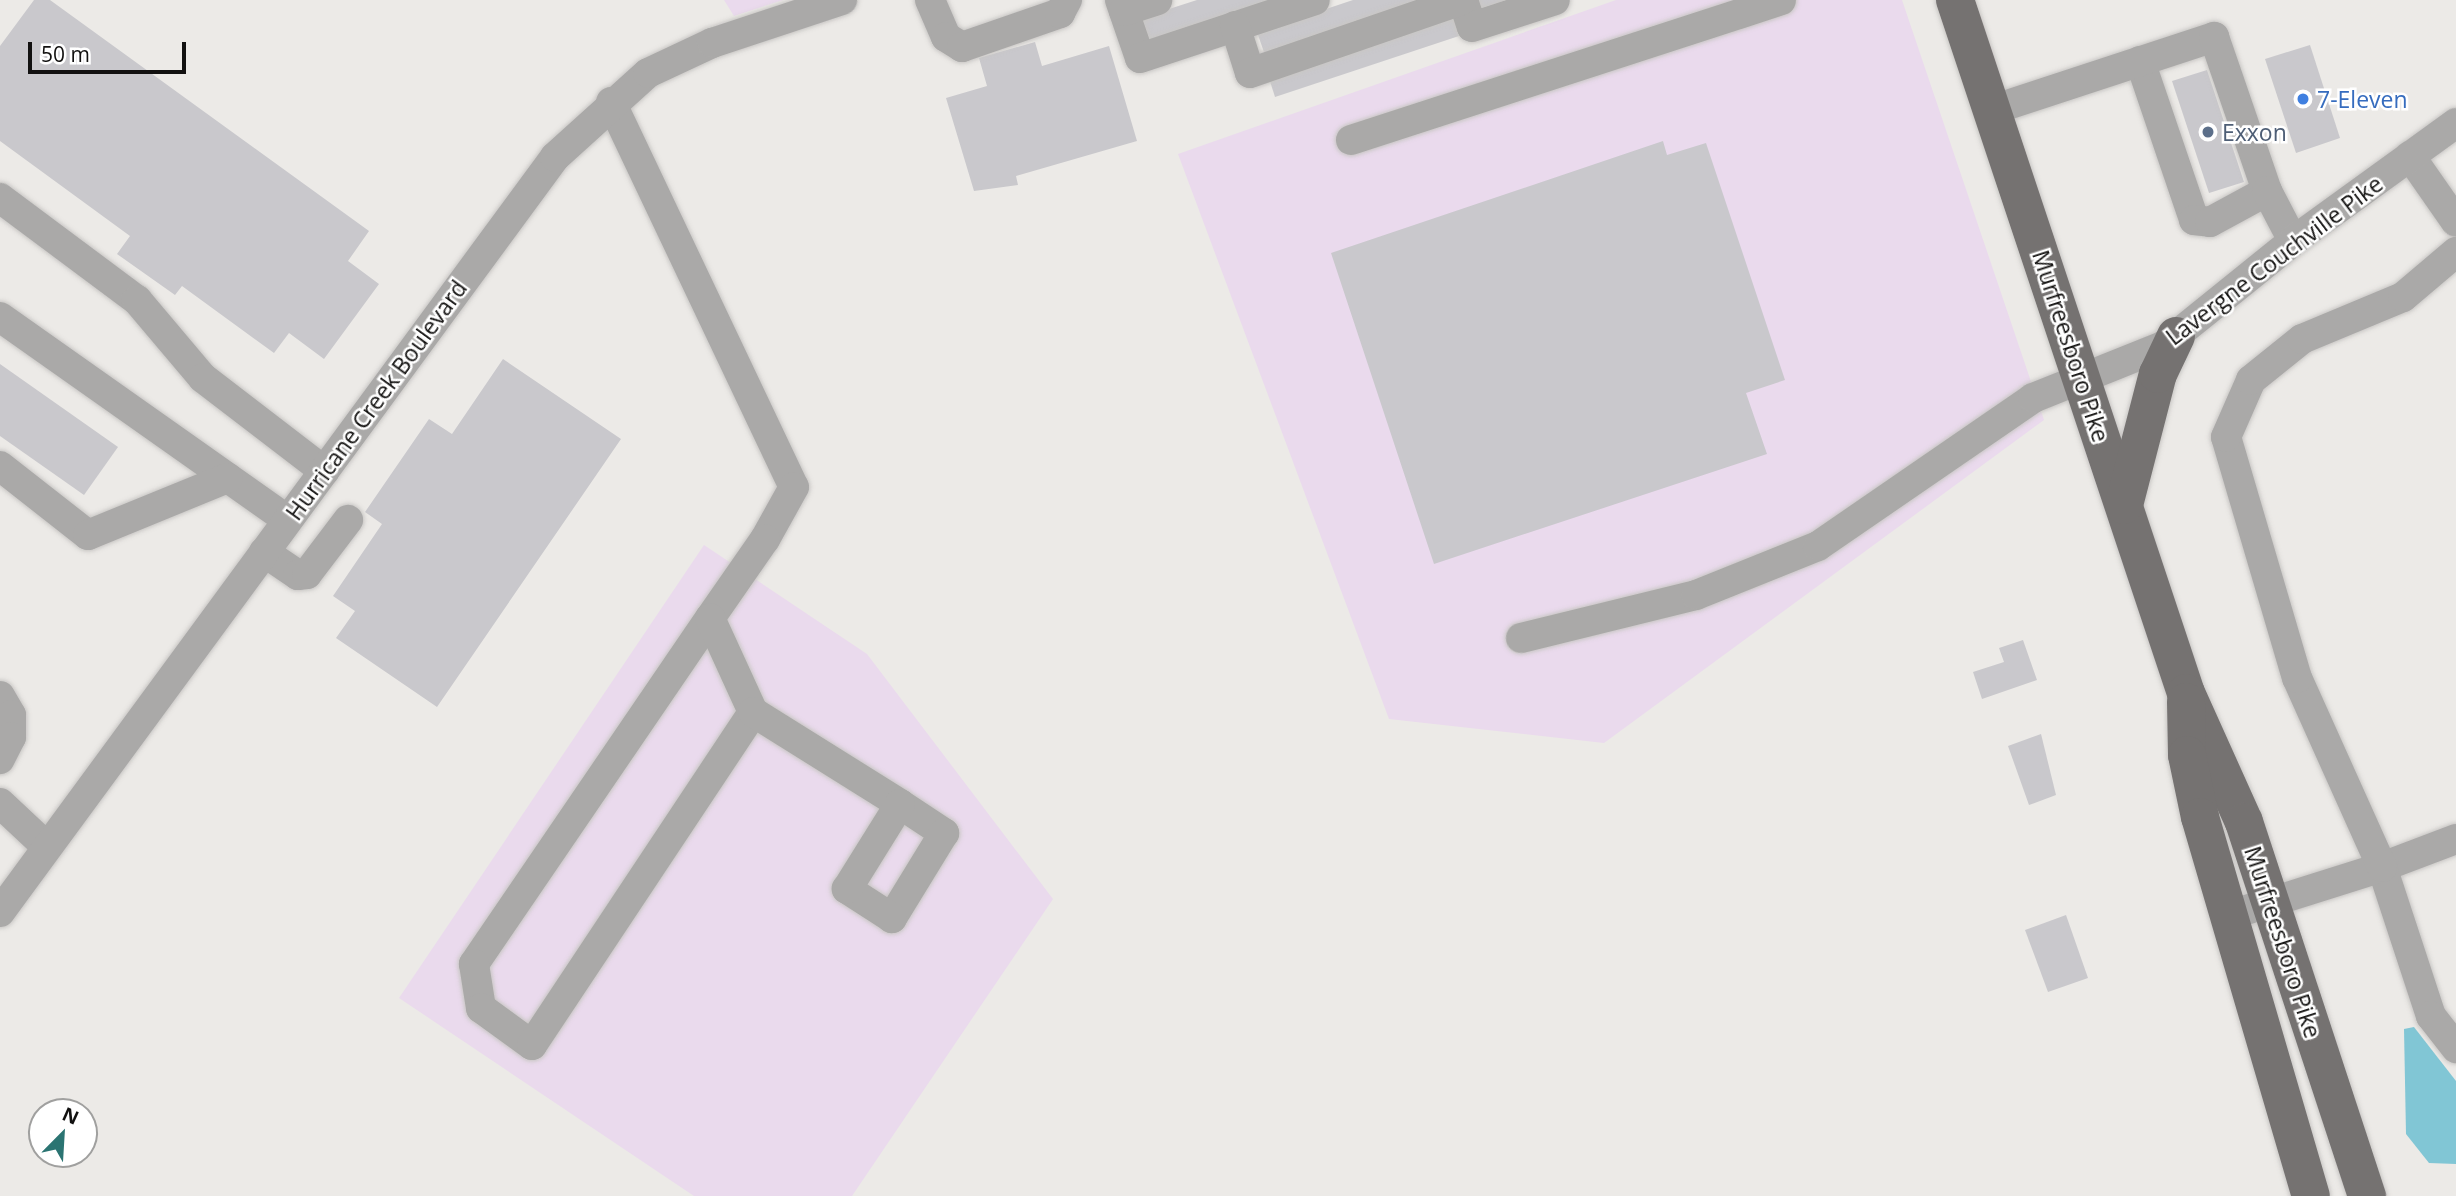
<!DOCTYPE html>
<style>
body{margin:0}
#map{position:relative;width:2456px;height:1196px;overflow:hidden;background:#eceae7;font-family:"Open Sans",sans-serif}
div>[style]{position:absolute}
.industrial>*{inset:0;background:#eadaed}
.water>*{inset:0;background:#81c6d5}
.building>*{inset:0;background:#c9c8cc}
.roads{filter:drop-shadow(0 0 2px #c9c7c5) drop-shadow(0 0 2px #c9c7c5)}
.minor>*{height:30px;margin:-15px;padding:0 15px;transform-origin:15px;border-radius:15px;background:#aaa9a8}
.major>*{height:38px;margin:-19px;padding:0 19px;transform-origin:19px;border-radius:19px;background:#757271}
.dots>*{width:19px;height:19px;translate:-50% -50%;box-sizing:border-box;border:4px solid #fff;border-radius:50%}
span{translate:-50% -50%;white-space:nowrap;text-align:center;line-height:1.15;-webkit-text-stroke:5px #fff;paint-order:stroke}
.shop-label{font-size:23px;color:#366cbe}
.left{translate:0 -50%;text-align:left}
.service-label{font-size:23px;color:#4e5e75}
.street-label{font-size:23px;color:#121110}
.north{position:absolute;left:28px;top:1098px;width:70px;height:70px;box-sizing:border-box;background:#fff;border:2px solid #a0a09f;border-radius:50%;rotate:24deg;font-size:19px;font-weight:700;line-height:28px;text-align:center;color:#121110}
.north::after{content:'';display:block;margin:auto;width:24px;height:32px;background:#2b7472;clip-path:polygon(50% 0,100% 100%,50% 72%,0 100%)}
.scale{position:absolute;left:28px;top:42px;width:158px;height:32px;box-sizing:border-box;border:4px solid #121110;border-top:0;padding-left:9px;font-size:21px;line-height:24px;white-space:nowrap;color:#121110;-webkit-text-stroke:5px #fff;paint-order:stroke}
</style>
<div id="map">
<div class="industrial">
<i style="clip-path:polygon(724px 0,783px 0,734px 16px)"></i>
<i style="clip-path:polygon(1616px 0,1902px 0,2044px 420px,1604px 743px,1389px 719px,1178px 154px)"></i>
<i style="clip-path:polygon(704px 545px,867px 654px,1053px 899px,852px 1196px,694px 1196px,399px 998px)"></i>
</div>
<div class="water">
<i style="clip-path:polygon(2414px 1027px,2456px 1081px,2456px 1164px,2429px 1163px,2406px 1134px,2404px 1029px)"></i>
</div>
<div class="building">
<i style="clip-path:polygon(34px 0,50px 0,369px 231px,348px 261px,379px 284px,324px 359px,289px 333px,274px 353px,182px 286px,175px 295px,117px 254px,130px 236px,0 141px,0 46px)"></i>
<i style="clip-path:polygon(1197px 0,1280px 0,1146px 43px,1138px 19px)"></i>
<i style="clip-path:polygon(1353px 0,1430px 0,1265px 55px,1257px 32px)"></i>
<i style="clip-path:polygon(1471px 0,1504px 0,1504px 1px,1474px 10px)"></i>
<i style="clip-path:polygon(1453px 17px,1459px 36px,1275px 97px,1269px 78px)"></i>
<i style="clip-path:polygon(1035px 42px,1042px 66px,1109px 46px,1137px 141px,1016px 176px,1018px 185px,974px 191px,946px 98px,987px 86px,979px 58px)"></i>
<i style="clip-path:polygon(2310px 45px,2340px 138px,2296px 153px,2265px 59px)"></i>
<i style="clip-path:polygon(2207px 70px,2244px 182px,2209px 193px,2172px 81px)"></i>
<i style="clip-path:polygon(1663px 141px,1667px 155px,1706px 143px,1785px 380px,1746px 393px,1767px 454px,1434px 564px,1331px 253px)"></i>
<i style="clip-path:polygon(503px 359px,621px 439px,437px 707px,336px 638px,355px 611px,333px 596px,382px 524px,365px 512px,429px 419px,452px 434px)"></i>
<i style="clip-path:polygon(0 364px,118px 447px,84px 495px,0 436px)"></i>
<i style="clip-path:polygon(2023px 640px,2037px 680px,1982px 699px,1973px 672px,2004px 662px,1999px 648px)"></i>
<i style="clip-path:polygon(2041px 734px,2056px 795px,2029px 805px,2008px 746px)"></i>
<i style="clip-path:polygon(2066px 915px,2088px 978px,2048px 992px,2025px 930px)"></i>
</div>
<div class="roads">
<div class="minor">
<i style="left:930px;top:0;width:40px;rotate:66.6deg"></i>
<i style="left:946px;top:37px;width:19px;rotate:32deg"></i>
<i style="left:962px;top:47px;width:104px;rotate:-19.1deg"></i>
<i style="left:1060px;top:13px;width:15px;rotate:-62deg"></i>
<i style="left:1120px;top:0;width:61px;rotate:71deg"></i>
<i style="left:1140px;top:58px;width:184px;rotate:-18.3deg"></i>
<i style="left:1463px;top:0;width:28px;rotate:72deg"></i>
<i style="left:1472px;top:27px;width:87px;rotate:-18deg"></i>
<i style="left:1124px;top:11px;width:35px;rotate:-18deg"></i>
<i style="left:1235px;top:26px;width:49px;rotate:72.3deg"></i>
<i style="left:1250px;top:73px;width:224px;rotate:-19deg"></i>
<i style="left:2140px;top:61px;width:168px;rotate:71.2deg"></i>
<i style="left:2194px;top:220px;width:16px;rotate:7deg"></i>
<i style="left:2210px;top:222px;width:65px;rotate:-28.5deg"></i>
<i style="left:611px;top:102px;width:426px;rotate:64.6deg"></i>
<i style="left:794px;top:487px;width:60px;rotate:119.1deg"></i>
<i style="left:765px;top:539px;width:96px;rotate:124.8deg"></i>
<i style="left:710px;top:618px;width:419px;rotate:124.3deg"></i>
<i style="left:474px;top:964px;width:45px;rotate:81deg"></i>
<i style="left:481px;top:1008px;width:63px;rotate:36deg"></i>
<i style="left:532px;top:1045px;width:400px;rotate:-56.4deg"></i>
<i style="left:753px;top:712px;width:103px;rotate:-114.6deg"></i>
<i style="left:1992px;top:110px;width:234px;rotate:-18.2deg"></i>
<i style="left:2214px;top:37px;width:163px;rotate:71deg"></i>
<i style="left:2267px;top:191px;width:56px;rotate:62.5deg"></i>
<i style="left:1351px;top:140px;width:452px;rotate:-18deg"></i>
<i style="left:2410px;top:156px;width:80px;rotate:55.1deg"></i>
<i style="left:0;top:198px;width:171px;rotate:36.7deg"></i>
<i style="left:137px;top:300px;width:102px;rotate:49.8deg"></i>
<i style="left:203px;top:378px;width:153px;rotate:37.5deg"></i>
<i style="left:0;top:317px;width:352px;rotate:35.2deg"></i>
<i style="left:0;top:466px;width:112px;rotate:38.1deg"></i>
<i style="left:88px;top:535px;width:151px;rotate:-22.2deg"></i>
<i style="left:264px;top:552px;width:41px;rotate:34.1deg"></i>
<i style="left:298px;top:575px;width:9px;rotate:-6deg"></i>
<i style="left:307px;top:574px;width:68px;rotate:-52.8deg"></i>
<i style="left:1521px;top:638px;width:180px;rotate:-13.8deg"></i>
<i style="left:1696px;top:595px;width:131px;rotate:-21.9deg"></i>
<i style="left:1818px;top:546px;width:261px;rotate:-34.5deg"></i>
<i style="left:2033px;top:398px;width:140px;rotate:-21.8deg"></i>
<i style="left:2163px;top:346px;width:167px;rotate:-38.9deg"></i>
<i style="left:2293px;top:241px;width:201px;rotate:-35.9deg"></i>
<i style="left:0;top:696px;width:22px;rotate:60deg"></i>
<i style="left:11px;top:715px;width:22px;rotate:90deg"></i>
<i style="left:11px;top:737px;width:25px;rotate:117deg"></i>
<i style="left:753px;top:712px;width:173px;rotate:32deg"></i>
<i style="left:900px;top:804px;width:53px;rotate:33.4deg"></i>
<i style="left:944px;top:833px;width:100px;rotate:121.5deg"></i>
<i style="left:892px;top:918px;width:54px;rotate:-147.2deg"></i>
<i style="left:847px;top:889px;width:100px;rotate:-58.1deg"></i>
<i style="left:0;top:803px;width:64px;rotate:43.1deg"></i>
<i style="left:2456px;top:839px;width:79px;rotate:159.3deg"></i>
<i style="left:2382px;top:867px;width:157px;rotate:71.8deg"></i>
<i style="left:2431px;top:1016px;width:41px;rotate:52deg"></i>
<i style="left:0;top:912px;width:937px;rotate:-53.68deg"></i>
<i style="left:555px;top:157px;width:125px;rotate:-42.1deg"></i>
<i style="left:648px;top:73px;width:71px;rotate:-25.1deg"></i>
<i style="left:712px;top:43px;width:137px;rotate:-18.3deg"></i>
<i style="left:2227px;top:916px;width:163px;rotate:-17.5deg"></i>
<i style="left:2382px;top:867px;width:207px;rotate:-114.2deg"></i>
<i style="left:2297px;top:678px;width:251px;rotate:-106.4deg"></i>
<i style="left:2226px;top:437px;width:62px;rotate:-66.3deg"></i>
<i style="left:2251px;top:380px;width:65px;rotate:-38.8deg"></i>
<i style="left:2302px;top:339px;width:109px;rotate:-22.6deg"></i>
<i style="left:2403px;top:297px;width:70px;rotate:-40.3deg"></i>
</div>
<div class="major">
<i style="left:1955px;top:0;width:730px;rotate:71.57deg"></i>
<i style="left:2186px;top:693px;width:141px;rotate:65.8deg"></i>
<i style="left:2244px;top:822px;width:394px;rotate:71.8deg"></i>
<i style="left:2124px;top:505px;width:135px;rotate:-75.5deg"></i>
<i style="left:2158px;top:374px;width:42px;rotate:-64.7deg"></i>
<i style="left:2186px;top:702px;width:53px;rotate:88.9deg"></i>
<i style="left:2187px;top:755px;width:63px;rotate:78.2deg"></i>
<i style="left:2200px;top:817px;width:395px;rotate:73.7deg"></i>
</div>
</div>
<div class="dots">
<i style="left:2303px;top:99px;background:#3f7fe0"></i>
<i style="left:2208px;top:132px;background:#5c6f8a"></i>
</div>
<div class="shop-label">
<span class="left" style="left:2317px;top:99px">7-Eleven</span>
</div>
<div class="service-label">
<span class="left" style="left:2222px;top:132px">Exxon</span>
</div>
<div class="street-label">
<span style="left:2274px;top:260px;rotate:-37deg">Lavergne Couchville Pike</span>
<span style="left:2071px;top:346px;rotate:72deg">Murfreesboro Pike</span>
<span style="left:376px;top:400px;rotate:-54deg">Hurricane Creek Boulevard</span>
<span style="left:2283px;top:942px;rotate:72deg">Murfreesboro Pike</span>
</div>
<div class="north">N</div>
<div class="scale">50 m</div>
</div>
